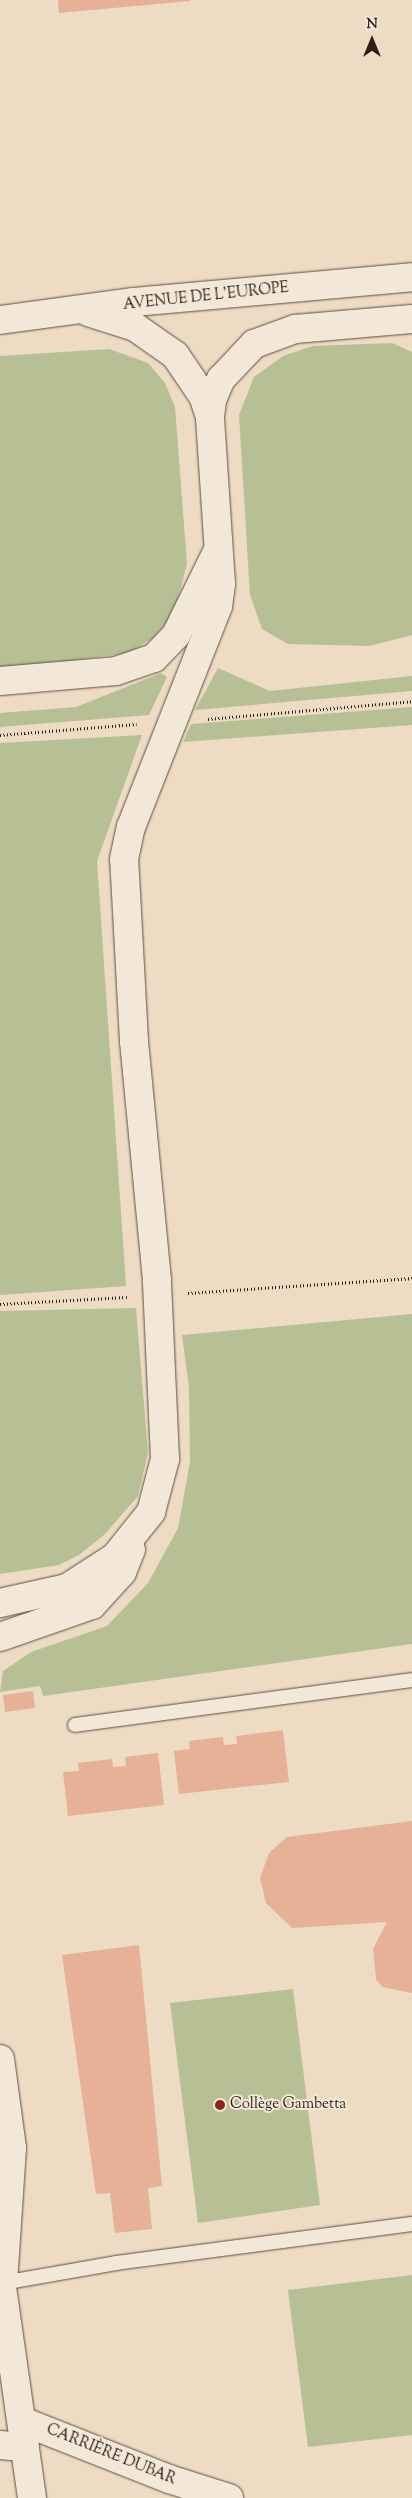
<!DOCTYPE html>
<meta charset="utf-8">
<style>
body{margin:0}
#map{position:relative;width:412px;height:2498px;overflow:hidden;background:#eddbc3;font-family:"Sorts Mill Goudy",serif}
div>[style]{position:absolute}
.green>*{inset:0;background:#b7c094}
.building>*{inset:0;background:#e6b196}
.path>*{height:3px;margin-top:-1.5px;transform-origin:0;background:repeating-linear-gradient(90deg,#2b1f18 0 1px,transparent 0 3.5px)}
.roads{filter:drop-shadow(0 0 1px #5c4e43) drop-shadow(0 0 1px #5c4e43)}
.service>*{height:14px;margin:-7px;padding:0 7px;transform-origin:7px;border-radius:7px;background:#f3e8d8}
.minor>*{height:28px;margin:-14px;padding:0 14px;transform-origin:14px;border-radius:14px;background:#f3e8d8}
.tertiary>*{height:28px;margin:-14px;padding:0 14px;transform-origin:14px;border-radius:14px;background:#f3e8d8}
.dots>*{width:14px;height:14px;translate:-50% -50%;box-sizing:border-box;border:2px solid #f3e8d8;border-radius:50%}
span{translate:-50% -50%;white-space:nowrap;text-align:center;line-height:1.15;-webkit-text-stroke:4px #f3e8d8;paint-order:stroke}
.street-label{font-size:15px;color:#2b1f18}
.poi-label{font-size:15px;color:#2b1f18}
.left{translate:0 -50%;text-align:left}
.north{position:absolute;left:347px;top:15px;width:50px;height:50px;-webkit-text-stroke:4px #f3e8d8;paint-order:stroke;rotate:0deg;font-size:14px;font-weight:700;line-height:20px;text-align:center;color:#2b1f18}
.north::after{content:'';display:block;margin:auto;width:18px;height:22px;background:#2b1f18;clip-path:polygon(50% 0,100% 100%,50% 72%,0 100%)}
</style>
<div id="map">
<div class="green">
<i style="clip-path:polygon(392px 343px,412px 352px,412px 635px,370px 646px,288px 644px,262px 629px,250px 595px,239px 415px,254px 377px,283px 356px,313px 346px)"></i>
<i style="clip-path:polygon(109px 349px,148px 363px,165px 383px,175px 407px,187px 564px,174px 614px,153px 638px,129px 653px,0 670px,0 356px)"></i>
<i style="clip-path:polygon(218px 668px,270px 691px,412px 676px,412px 691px,195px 710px)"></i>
<i style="clip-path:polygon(161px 673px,167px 677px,149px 715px,0 727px,0 713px,76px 707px)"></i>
<i style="clip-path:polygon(412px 707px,412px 725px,183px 742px,191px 724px)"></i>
<i style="clip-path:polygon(142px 735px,97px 861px,126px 1286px,0 1295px,0 743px)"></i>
<i style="clip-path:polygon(136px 1308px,148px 1453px,138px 1496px,105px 1534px,79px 1555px,59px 1565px,0 1574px,0 1311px)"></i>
<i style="clip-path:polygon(412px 1314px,412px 1644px,43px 1696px,40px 1686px,0 1692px,3px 1671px,31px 1652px,107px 1626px,148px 1583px,178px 1528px,190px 1462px,189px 1388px,182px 1335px)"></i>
<i style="clip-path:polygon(293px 1989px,320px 2205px,198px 2223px,170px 2003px)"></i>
<i style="clip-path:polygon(412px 2275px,412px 2435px,308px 2447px,288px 2290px)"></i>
</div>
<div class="building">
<i style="clip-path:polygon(58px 0,190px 0,190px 1px,59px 13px)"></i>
<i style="clip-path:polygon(33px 1691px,35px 1708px,5px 1712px,3px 1695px)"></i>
<i style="clip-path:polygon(283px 1730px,289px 1782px,179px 1794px,174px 1751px,190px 1749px,189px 1741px,223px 1737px,224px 1745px,237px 1744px,236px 1736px)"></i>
<i style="clip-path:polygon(158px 1753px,164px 1805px,68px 1816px,63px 1772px,79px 1771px,78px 1763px,112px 1759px,113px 1767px,126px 1766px,125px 1757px)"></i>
<i style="clip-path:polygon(412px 1821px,412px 1993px,382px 1987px,376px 1979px,373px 1949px,387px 1922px,292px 1928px,266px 1903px,260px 1878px,269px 1853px,287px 1837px)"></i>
<i style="clip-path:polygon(139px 1945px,162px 2186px,148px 2188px,152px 2229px,115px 2233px,110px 2193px,96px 2194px,62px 1955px)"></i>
</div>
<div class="path">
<i style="left:208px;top:719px;width:205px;rotate:-5deg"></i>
<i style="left:0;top:735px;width:137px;rotate:-4.6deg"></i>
<i style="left:188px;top:1293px;width:225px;rotate:-3.8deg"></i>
<i style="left:0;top:1304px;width:127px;rotate:-3.2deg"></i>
</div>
<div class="roads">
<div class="service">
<i style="left:75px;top:1725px;width:340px;rotate:-7.6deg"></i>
<i style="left:3px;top:2283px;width:115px;rotate:-10deg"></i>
<i style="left:116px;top:2263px;width:299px;rotate:-7.5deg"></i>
</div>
<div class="minor">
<i style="left:22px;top:2421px;width:158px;rotate:21.5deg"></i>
<i style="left:169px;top:2479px;width:63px;rotate:17.6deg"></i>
<i style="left:0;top:2445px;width:25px;rotate:5deg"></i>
</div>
<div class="tertiary">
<i style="left:0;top:320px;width:135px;rotate:-7.7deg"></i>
<i style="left:134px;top:302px;width:279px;rotate:-5.1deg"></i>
<i style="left:210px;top:417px;width:17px;rotate:-83deg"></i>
<i style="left:212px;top:400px;width:23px;rotate:-67deg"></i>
<i style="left:221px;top:379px;width:48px;rotate:-46.7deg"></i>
<i style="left:254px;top:344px;width:44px;rotate:-20.1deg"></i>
<i style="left:295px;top:329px;width:117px;rotate:-4.9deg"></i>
<i style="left:0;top:681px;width:116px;rotate:-4.9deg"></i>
<i style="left:116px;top:671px;width:40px;rotate:-18.9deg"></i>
<i style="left:154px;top:658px;width:32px;rotate:-46deg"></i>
<i style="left:176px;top:635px;width:93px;rotate:-63.7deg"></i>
<i style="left:0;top:1603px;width:69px;rotate:-12.6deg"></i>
<i style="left:67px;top:1588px;width:57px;rotate:-32.9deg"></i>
<i style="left:115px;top:1557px;width:58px;rotate:-51.3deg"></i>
<i style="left:151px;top:1512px;width:55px;rotate:-75.2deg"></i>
<i style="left:165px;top:1459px;width:179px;rotate:-92.6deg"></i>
<i style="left:157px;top:1280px;width:240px;rotate:-95.5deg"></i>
<i style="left:134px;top:1041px;width:182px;rotate:-93.1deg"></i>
<i style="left:124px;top:859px;width:33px;rotate:-78deg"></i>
<i style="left:131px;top:827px;width:238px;rotate:-68.5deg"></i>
<i style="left:218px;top:606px;width:22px;rotate:-82deg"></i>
<i style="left:221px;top:584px;width:167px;rotate:-93.8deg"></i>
<i style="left:210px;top:417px;width:22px;rotate:-108deg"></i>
<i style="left:203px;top:396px;width:50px;rotate:-124.3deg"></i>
<i style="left:175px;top:355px;width:49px;rotate:-145deg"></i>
<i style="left:135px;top:327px;width:49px;rotate:-162.3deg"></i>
<i style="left:0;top:1637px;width:97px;rotate:-19.2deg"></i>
<i style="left:92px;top:1605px;width:45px;rotate:-47.7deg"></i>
<i style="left:122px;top:1572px;width:24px;rotate:-68deg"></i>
<i style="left:0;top:2059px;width:90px;rotate:82.3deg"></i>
<i style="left:12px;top:2148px;width:135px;rotate:93.8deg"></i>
<i style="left:0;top:2273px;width:227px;rotate:81.9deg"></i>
</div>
</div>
<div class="dots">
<i style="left:220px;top:2105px;background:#8f2418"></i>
</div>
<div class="street-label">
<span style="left:206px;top:297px;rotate:-6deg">AVENUE DE L'EUROPE</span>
<span style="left:111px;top:2455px;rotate:22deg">CARRIÈRE DUBAR</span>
</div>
<div class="poi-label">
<span class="left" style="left:230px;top:2105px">Collège Gambetta</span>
</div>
<div class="north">N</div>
</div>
